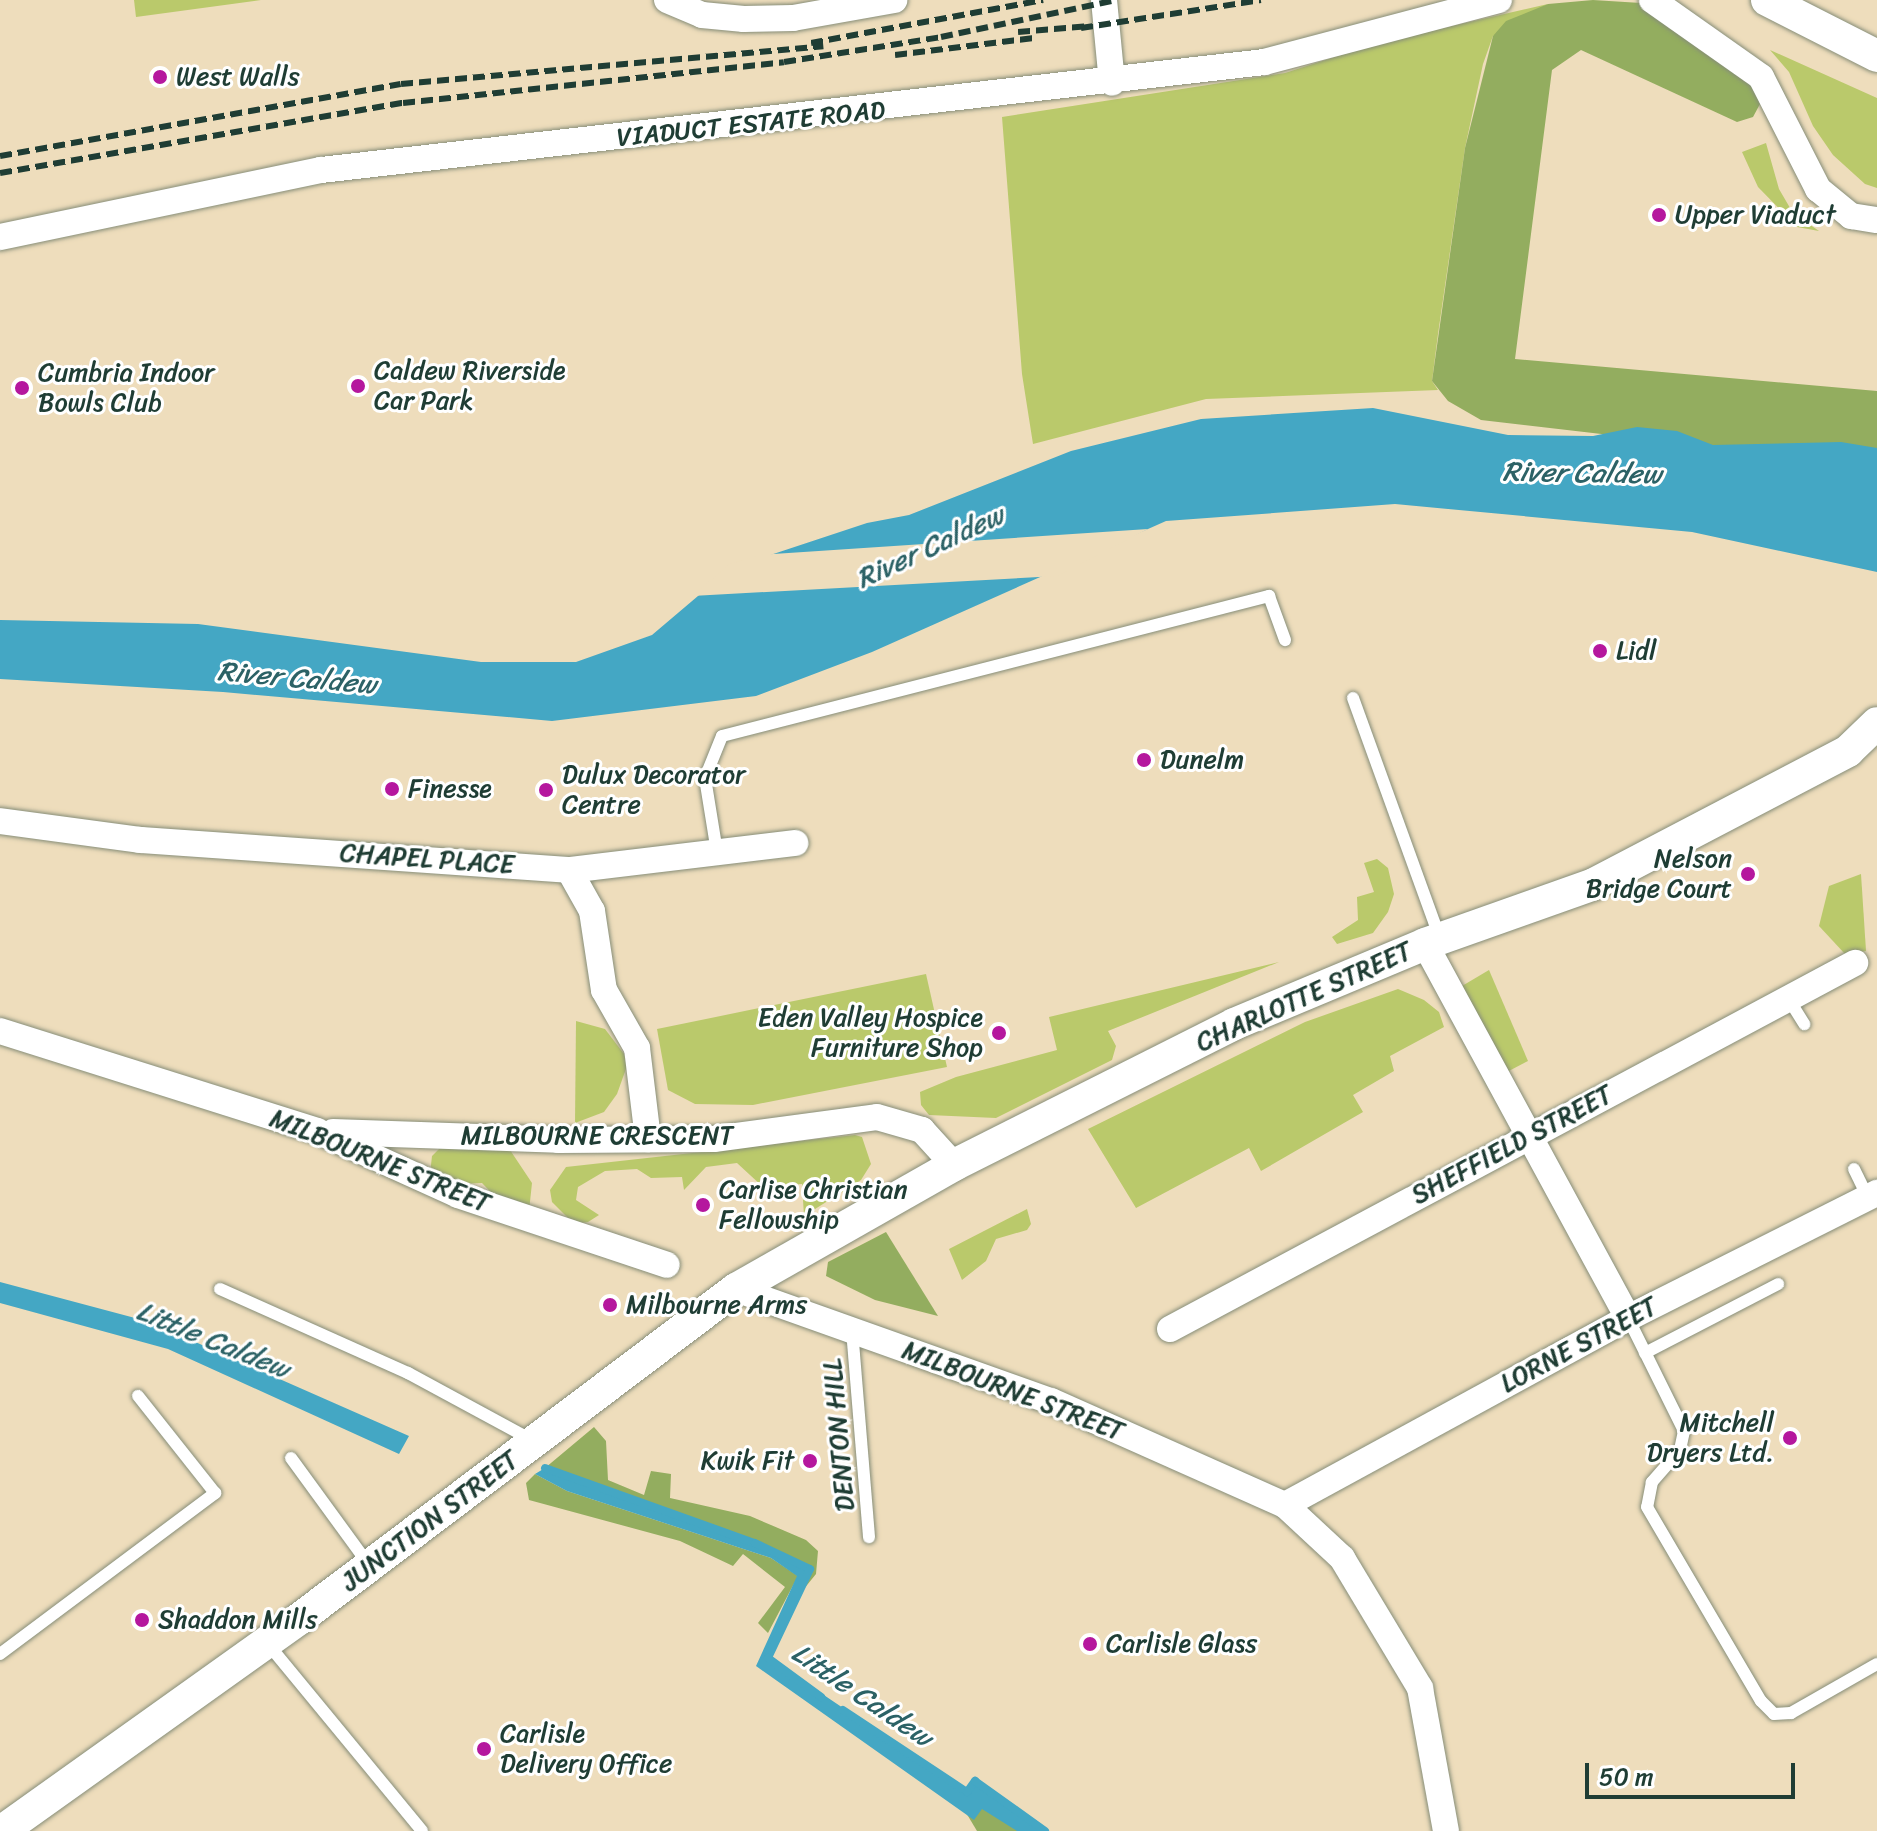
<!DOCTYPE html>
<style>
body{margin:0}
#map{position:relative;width:1877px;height:1831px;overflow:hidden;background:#eeddbc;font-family:Sriracha,sans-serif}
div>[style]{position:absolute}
.green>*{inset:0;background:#bac96b}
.forest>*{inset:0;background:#93ad5f}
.water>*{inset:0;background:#44a7c4}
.pier>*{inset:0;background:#eeddbc}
.stream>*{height:8px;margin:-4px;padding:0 4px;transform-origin:4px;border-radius:4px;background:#44a7c4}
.roads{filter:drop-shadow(0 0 2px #868d78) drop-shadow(0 0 2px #868d78)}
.service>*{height:12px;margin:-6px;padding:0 6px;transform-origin:6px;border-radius:6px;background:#fff}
.minor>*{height:26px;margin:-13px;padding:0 13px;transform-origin:13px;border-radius:13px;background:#fff}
.tertiary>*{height:32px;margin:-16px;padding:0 16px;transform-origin:16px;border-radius:16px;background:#fff}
.rail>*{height:6px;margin-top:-3px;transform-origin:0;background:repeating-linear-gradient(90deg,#1f3d34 0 12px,transparent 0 18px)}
.dots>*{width:22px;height:22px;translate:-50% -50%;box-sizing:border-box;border:4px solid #fff;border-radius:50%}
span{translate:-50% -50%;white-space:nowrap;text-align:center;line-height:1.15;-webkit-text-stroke:6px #fff;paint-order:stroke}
.poi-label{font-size:26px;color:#1f3d34}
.left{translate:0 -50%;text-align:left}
.right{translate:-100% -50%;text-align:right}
.street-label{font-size:26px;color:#1f3d34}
.water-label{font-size:28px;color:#2c6266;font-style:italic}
.scale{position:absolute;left:1585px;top:1763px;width:210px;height:36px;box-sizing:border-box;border:4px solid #1f3d34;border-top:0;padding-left:10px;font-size:24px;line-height:28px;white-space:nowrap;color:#1f3d34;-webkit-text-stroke:6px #fff;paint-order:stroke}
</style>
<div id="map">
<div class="green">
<i style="clip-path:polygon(134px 0,261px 0,136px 17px)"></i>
<i style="clip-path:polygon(1548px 4px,1493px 36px,1483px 64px,1465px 148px,1438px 334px,1432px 381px,1438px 390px,1206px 399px,1033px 444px,1022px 374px,1002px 117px,1285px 73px,1378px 43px)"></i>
<i style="clip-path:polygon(1770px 50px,1877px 98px,1877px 188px,1865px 184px,1833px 155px,1813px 126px,1789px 72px)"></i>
<i style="clip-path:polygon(1766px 143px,1779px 189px,1793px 213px,1819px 231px,1797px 227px,1758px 187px,1742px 152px)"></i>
<i style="clip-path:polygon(1377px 859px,1388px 868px,1394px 894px,1388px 912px,1373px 933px,1337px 944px,1332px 937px,1358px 920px,1357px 897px,1374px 892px,1364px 863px)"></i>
<i style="clip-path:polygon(1861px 874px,1866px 951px,1845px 954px,1819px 926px,1829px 886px)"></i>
<i style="clip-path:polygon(1279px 962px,1108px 1031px,1116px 1046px,1112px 1060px,996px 1118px,929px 1115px,921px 1105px,920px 1092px,956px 1077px,1057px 1050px,1049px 1017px)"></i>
<i style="clip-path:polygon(1489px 970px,1528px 1061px,1505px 1073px,1462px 986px)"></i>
<i style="clip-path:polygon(926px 974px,947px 1067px,753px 1105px,695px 1104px,668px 1090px,657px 1029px)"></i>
<i style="clip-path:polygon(1398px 989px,1424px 1000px,1439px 1012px,1444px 1027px,1390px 1056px,1394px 1071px,1353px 1095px,1363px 1112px,1261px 1171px,1249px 1148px,1136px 1208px,1088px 1129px,1305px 1022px)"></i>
<i style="clip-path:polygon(576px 1021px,605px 1029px,624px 1054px,627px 1066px,617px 1094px,604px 1112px,575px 1123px)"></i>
<i style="clip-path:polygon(855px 1135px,862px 1137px,871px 1164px,861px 1180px,804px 1216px,802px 1184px,763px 1187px,737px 1163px,706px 1167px,684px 1190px,682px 1177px,651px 1178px,637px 1169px,605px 1171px,578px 1187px,576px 1200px,599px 1215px,588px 1222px,574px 1224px,552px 1202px,550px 1190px,566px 1167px)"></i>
<i style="clip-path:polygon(441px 1147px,508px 1147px,532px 1183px,529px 1211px,506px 1208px,482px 1183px,457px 1184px,430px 1174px,432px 1156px)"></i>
<i style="clip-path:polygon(1027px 1209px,1031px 1224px,1027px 1230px,996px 1239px,986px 1261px,962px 1280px,949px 1249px)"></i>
</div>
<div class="forest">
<i style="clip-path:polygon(1593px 0,1641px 3px,1755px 85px,1760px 104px,1753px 117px,1737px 122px,1581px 50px,1552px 70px,1515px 359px,1877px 391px,1877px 466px,1481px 420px,1448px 401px,1432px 381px,1465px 148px,1493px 36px,1506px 21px,1548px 4px)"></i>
<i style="clip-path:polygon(886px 1232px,938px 1316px,875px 1300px,826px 1276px,828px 1262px)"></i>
<i style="clip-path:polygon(594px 1427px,606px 1441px,608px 1480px,644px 1495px,651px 1471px,671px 1474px,670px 1498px,750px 1516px,806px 1540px,818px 1551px,816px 1574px,803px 1590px,810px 1576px,755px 1543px,545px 1468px)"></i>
<i style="clip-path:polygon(535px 1474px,567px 1491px,771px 1558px,798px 1576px,768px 1633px,758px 1623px,785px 1587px,743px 1554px,733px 1566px,680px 1541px,529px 1500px,526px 1483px)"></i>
<i style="clip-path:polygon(986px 1808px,1031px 1831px,977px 1831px,965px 1811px)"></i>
</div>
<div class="water">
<i style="clip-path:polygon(1373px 408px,1508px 435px,1593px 436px,1637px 427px,1677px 431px,1713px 445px,1841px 442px,1877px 448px,1877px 572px,1692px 532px,1395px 504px,1166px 521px,872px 652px,756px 696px,552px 721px,223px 692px,0 679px,0 620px,198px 624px,481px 662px,576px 662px,652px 635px,731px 568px,867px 523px,909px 515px,1071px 451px,1201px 419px)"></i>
<i style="clip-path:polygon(0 1282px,150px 1322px,409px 1436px,399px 1454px,168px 1349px,0 1303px)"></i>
<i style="clip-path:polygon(545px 1468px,755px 1543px,810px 1569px,769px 1658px,966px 1791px,975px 1781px,1045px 1831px,1017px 1831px,982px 1809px,974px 1820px,756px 1666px,797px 1576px,771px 1558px,567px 1491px,535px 1474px)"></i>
</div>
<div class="pier">
<i style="clip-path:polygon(1148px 529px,1057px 576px,692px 596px,730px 564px,759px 555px)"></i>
</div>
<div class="stream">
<i style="left:545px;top:1468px;width:223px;rotate:19.7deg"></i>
<i style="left:755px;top:1543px;width:61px;rotate:25.3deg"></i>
<i style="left:810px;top:1569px;width:98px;rotate:115.3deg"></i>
<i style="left:768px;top:1658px;width:66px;rotate:36.3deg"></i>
<i style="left:843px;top:1710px;width:149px;rotate:33.5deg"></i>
<i style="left:967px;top:1792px;width:14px;rotate:-54deg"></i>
<i style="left:975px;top:1781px;width:86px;rotate:35.5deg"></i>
</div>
<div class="roads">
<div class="service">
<i style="left:1353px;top:698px;width:253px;rotate:70.1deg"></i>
<i style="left:717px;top:852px;width:75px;rotate:-99.2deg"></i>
<i style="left:705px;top:778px;width:45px;rotate:-68deg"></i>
<i style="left:722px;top:736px;width:565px;rotate:-14.36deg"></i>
<i style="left:1269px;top:596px;width:47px;rotate:70deg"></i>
<i style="left:1788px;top:998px;width:31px;rotate:58deg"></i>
<i style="left:1854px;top:1169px;width:32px;rotate:64deg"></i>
<i style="left:220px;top:1289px;width:206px;rotate:24.1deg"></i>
<i style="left:408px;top:1373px;width:141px;rotate:28.4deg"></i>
<i style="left:1628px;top:1318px;width:126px;rotate:63.6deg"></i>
<i style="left:1684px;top:1431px;width:19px;rotate:102deg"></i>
<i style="left:1680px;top:1450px;width:43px;rotate:131.2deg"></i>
<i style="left:1652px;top:1482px;width:25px;rotate:101deg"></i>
<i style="left:1647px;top:1507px;width:225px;rotate:59.6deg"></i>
<i style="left:1761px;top:1701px;width:18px;rotate:45deg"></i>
<i style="left:1774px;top:1714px;width:17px;rotate:-3deg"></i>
<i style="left:1791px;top:1713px;width:99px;rotate:-29.7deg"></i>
<i style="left:852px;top:1330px;width:208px;rotate:85.3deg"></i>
<i style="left:1645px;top:1353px;width:150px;rotate:-27.4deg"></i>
<i style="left:291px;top:1458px;width:132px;rotate:53.9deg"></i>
<i style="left:268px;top:1644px;width:242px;rotate:50.5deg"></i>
<i style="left:0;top:1654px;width:269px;rotate:-36.8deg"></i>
<i style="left:215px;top:1493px;width:124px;rotate:-128.4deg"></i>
</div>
<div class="minor">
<i style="left:667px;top:0;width:38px;rotate:23deg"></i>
<i style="left:702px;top:15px;width:42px;rotate:5.4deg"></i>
<i style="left:744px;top:19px;width:49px;rotate:-1.2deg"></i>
<i style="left:793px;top:18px;width:103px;rotate:-10.1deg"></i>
<i style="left:1104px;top:0;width:83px;rotate:84.5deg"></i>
<i style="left:1652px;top:0;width:133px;rotate:35.2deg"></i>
<i style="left:1761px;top:77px;width:126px;rotate:63deg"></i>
<i style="left:1818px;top:189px;width:43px;rotate:39.3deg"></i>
<i style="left:1851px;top:216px;width:26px;rotate:9deg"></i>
<i style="left:0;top:237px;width:328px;rotate:-11.8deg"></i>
<i style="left:321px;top:170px;width:949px;rotate:-6.53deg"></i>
<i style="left:1264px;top:62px;width:243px;rotate:-14.8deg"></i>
<i style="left:0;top:821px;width:141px;rotate:7.7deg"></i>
<i style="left:140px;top:840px;width:430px;rotate:4deg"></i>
<i style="left:569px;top:870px;width:47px;rotate:60.7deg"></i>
<i style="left:592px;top:911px;width:80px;rotate:81.4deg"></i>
<i style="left:604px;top:990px;width:67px;rotate:60.4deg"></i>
<i style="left:637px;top:1048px;width:92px;rotate:83.1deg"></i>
<i style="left:569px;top:870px;width:228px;rotate:-6.8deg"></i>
<i style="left:1425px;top:944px;width:426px;rotate:61.5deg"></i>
<i style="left:0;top:1031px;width:332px;rotate:17.5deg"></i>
<i style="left:317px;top:1131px;width:155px;rotate:24.4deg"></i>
<i style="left:458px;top:1195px;width:220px;rotate:18.5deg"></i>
<i style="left:333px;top:1132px;width:225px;rotate:2deg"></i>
<i style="left:558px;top:1140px;width:156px;rotate:-0.4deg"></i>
<i style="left:714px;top:1139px;width:164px;rotate:-7.7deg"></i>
<i style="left:877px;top:1117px;width:47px;rotate:16.1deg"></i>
<i style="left:922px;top:1130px;width:47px;rotate:47.6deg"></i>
<i style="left:736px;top:1289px;width:334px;rotate:19.6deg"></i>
<i style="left:1051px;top:1401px;width:256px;rotate:24deg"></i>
<i style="left:1285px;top:1505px;width:78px;rotate:42.9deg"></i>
<i style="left:1342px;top:1558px;width:152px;rotate:59deg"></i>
<i style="left:1420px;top:1688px;width:145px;rotate:79.7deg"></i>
<i style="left:1170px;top:1329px;width:777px;rotate:-28.12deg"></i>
<i style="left:1285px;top:1505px;width:391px;rotate:-28.6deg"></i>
<i style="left:1628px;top:1318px;width:279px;rotate:-26.7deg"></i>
</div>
<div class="tertiary">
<i style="left:1767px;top:0;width:123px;rotate:27deg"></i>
<i style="left:2px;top:1831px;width:365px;rotate:-35.5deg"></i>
<i style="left:299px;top:1619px;width:548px;rotate:-37.06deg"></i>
<i style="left:736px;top:1289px;width:251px;rotate:-29.6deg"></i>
<i style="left:954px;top:1165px;width:313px;rotate:-26.7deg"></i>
<i style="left:1234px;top:1024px;width:207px;rotate:-22.7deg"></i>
<i style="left:1425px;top:944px;width:179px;rotate:-19.5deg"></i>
<i style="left:1594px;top:884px;width:287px;rotate:-27.6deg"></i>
<i style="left:1848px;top:751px;width:40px;rotate:-44deg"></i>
</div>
</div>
<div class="rail">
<i style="left:1081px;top:28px;width:182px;rotate:-8.8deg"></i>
<i style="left:1018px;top:32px;width:72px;rotate:-4.8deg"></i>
<i style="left:811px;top:43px;width:236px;rotate:-10.5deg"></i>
<i style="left:895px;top:55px;width:140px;rotate:-7deg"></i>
<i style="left:0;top:156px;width:407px;rotate:-10.2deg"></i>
<i style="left:401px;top:84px;width:424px;rotate:-5.1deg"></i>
<i style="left:0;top:173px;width:409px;rotate:-9.9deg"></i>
<i style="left:403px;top:103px;width:383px;rotate:-6.1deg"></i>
<i style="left:784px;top:62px;width:159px;rotate:-9deg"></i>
<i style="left:941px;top:37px;width:179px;rotate:-11.9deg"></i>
</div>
<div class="dots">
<i style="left:160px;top:77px;background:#b5179e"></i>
<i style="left:1659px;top:215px;background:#b5179e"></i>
<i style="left:358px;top:386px;background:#b5179e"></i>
<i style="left:22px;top:388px;background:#b5179e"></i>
<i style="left:1600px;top:651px;background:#b5179e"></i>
<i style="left:1144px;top:760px;background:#b5179e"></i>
<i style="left:392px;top:789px;background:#b5179e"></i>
<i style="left:546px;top:790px;background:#b5179e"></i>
<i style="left:1748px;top:874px;background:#b5179e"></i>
<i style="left:999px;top:1033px;background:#b5179e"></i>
<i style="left:703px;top:1205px;background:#b5179e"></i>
<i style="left:610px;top:1305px;background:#b5179e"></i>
<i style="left:1790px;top:1438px;background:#b5179e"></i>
<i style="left:810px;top:1461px;background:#b5179e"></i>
<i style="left:142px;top:1620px;background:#b5179e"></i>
<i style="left:1090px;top:1644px;background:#b5179e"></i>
<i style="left:484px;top:1749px;background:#b5179e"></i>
</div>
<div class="poi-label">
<span class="left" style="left:176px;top:77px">West Walls</span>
<span class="left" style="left:1675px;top:215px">Upper Viaduct</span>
<span class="left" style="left:374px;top:386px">Caldew Riverside<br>Car Park</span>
<span class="left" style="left:38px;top:388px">Cumbria Indoor<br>Bowls Club</span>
<span class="left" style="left:1616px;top:651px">Lidl</span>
<span class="left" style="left:1160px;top:760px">Dunelm</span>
<span class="left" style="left:562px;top:790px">Dulux Decorator<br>Centre</span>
<span class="left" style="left:408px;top:789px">Finesse</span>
<span class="right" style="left:1732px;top:874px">Nelson<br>Bridge Court</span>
<span class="right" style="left:983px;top:1033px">Eden Valley Hospice<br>Furniture Shop</span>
<span class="left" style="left:719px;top:1205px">Carlise Christian<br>Fellowship</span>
<span class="left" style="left:626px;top:1305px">Milbourne Arms</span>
<span class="right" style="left:1774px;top:1438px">Mitchell<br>Dryers Ltd.</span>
<span class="right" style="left:794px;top:1461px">Kwik Fit</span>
<span class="left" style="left:158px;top:1620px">Shaddon Mills</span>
<span class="left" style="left:1106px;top:1644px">Carlisle Glass</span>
<span class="left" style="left:500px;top:1749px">Carlisle<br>Delivery Office</span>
</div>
<div class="street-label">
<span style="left:751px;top:124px;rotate:-6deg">VIADUCT ESTATE ROAD</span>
<span style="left:427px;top:859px;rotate:4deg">CHAPEL PLACE</span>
<span style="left:1304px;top:997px;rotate:-24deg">CHARLOTTE STREET</span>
<span style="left:597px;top:1136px">MILBOURNE CRESCENT</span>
<span style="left:1512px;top:1145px;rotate:-28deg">SHEFFIELD STREET</span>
<span style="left:380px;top:1161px;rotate:22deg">MILBOURNE STREET</span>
<span style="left:1579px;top:1345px;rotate:-28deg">LORNE STREET</span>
<span style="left:1013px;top:1391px;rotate:21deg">MILBOURNE STREET</span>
<span style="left:839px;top:1435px;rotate:-95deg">DENTON HILL</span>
<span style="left:430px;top:1521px;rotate:-37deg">JUNCTION STREET</span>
</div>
<div class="water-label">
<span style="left:1582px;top:473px;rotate:1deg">River Caldew</span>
<span style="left:930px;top:547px;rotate:-25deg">River Caldew</span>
<span style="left:297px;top:678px;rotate:5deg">River Caldew</span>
<span style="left:213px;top:1340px;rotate:22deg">Little Caldew</span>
<span style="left:862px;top:1695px;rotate:34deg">Little Caldew</span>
</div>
<div class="scale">50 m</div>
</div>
